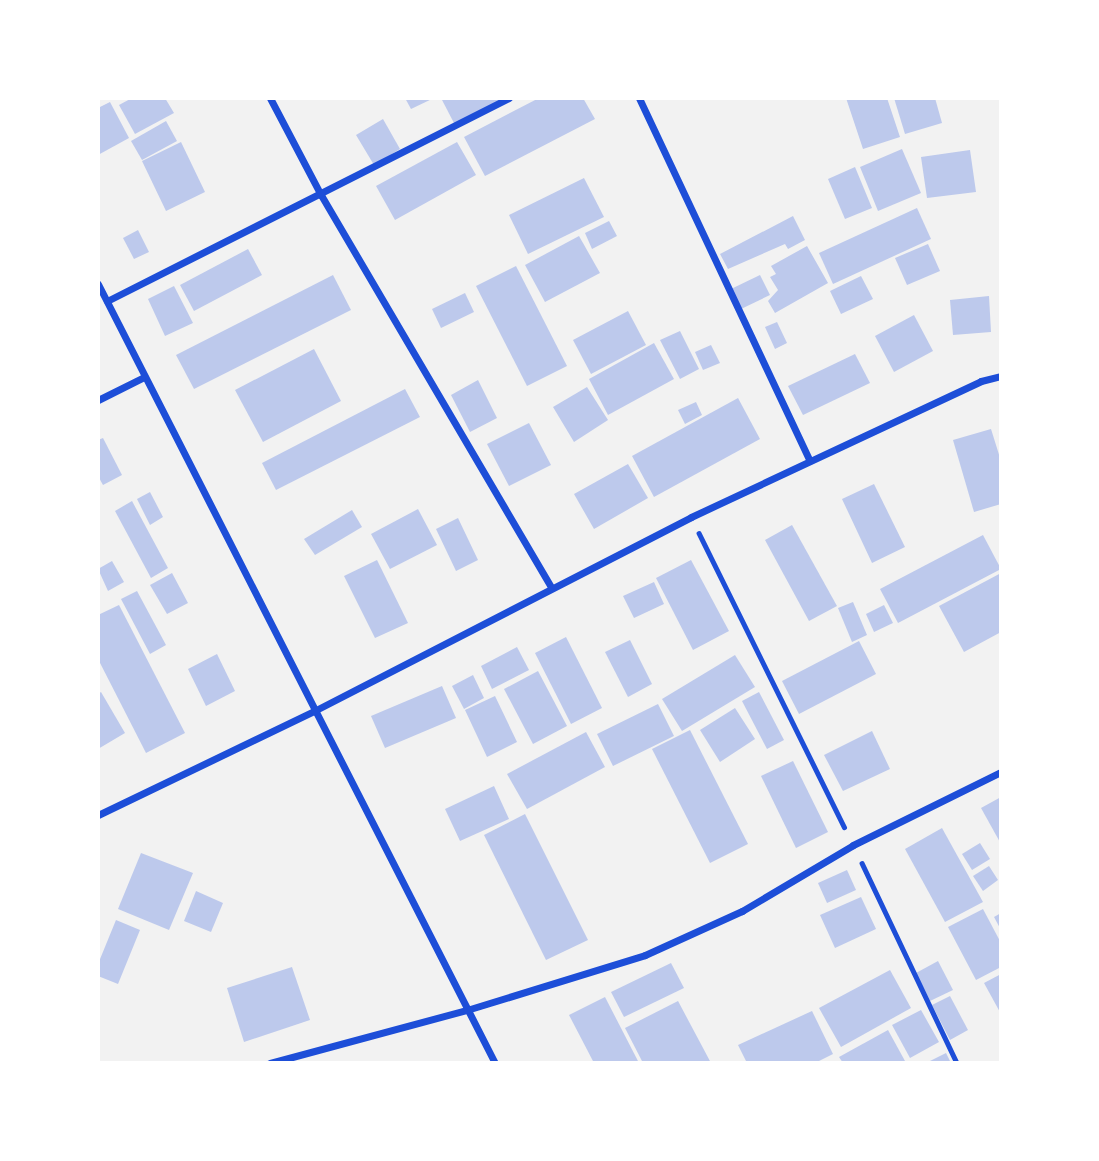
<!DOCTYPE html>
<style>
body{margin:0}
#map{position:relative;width:1099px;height:1161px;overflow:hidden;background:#f2f2f2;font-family:Inter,sans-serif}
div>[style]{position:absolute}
.building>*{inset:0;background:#bdc9ec}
.path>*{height:4.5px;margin:-2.25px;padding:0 2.25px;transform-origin:2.25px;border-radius:2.25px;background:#1d4ed8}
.minor>*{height:7px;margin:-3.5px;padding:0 3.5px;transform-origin:3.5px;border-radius:3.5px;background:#1d4ed8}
span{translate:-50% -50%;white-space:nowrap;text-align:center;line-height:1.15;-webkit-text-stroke:7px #fff;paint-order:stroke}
.frame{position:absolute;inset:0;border:100px solid #fff;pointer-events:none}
</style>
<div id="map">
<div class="building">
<i style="clip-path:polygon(132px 98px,165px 98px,174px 113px,135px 134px,119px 105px)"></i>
<i style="clip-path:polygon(405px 98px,434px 98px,411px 109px)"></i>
<i style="clip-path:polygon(441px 98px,505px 98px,455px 125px)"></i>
<i style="clip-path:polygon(539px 98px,583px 98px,595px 119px,485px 176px,464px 137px)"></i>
<i style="clip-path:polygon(846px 98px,887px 98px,900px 137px,863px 149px)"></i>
<i style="clip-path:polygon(894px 98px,935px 98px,942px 123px,905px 134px)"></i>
<i style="clip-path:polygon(110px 102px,129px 138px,98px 155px,98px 108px)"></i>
<i style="clip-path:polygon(383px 119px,400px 149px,374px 165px,356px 135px)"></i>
<i style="clip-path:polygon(166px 121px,177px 141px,142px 160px,131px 141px)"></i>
<i style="clip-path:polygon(181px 142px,205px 192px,166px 211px,142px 161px)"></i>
<i style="clip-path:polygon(457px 142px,476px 175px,395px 220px,376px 186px)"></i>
<i style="clip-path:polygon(902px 149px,921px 193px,878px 211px,860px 167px)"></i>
<i style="clip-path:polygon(970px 150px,976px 192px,927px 198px,921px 157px)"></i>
<i style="clip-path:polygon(855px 167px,872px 208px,845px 219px,828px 179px)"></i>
<i style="clip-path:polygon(584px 178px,604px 217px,528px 254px,509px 215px)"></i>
<i style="clip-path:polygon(917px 208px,931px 239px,833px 284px,819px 253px)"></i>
<i style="clip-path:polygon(793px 216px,805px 240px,788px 249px,785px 244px,728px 269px,720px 254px)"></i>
<i style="clip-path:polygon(609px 221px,617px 236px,592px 249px,585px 233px)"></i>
<i style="clip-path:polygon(138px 230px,149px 252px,134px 259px,123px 238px)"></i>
<i style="clip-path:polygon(579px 236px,600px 273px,545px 302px,525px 265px)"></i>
<i style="clip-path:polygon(928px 244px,940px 271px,907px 285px,895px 258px)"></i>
<i style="clip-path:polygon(807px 246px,828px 283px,775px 313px,768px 301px,778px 290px,770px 277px,776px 274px,771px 266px)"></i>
<i style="clip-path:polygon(248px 249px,262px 275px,194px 311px,180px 285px)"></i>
<i style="clip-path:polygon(516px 266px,567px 366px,527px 386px,476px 286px)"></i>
<i style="clip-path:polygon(333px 275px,351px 310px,194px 389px,176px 355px)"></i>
<i style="clip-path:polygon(760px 275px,770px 295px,741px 309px,731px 289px)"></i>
<i style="clip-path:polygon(861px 276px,873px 299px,841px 314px,830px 291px)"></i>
<i style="clip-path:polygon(174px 286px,193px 323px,165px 336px,148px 299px)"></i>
<i style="clip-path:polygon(465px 293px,474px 312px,441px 328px,432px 309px)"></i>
<i style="clip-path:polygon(989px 296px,991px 332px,953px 335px,950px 300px)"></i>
<i style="clip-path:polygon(628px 311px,646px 345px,591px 374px,573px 340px)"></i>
<i style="clip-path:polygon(914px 315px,933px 351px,894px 372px,875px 336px)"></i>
<i style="clip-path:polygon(777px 322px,787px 343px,775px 349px,765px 327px)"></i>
<i style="clip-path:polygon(680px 331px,699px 369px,680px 379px,660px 340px)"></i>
<i style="clip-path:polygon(654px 343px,674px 379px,608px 415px,589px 379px)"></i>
<i style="clip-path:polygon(711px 345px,720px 363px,703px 370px,695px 352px)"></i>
<i style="clip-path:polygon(314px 349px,341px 401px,263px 442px,235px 390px)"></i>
<i style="clip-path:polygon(855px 354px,870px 383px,803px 415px,788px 386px)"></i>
<i style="clip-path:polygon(478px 380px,497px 418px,470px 432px,451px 395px)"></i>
<i style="clip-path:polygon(587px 387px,608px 420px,574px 442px,553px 407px)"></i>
<i style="clip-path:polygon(405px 389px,420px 417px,276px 490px,262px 463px)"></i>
<i style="clip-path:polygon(738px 398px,760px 439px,654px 497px,632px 456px)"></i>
<i style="clip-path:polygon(696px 402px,702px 415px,685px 424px,678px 410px)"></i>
<i style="clip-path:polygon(529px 423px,551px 465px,509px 486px,487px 444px)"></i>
<i style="clip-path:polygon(991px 429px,1001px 461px,1001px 504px,974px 512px,953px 440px)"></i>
<i style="clip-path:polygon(103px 438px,122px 475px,103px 485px,98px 476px,98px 440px)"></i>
<i style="clip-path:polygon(628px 464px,648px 498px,594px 529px,574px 494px)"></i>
<i style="clip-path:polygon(874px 484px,905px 547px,872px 563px,842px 499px)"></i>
<i style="clip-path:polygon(150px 492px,163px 517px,150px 525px,137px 499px)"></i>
<i style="clip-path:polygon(132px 501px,168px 568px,151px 578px,115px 511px)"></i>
<i style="clip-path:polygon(418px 509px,437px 545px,390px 569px,371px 534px)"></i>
<i style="clip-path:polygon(352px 510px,362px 527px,315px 555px,304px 539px)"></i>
<i style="clip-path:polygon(458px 518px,478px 560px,456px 571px,436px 529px)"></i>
<i style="clip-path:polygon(792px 525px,837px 606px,809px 621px,765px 540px)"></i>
<i style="clip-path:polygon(983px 535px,1001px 569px,898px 623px,880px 589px)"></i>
<i style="clip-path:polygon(377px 560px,408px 623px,375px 638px,344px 576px)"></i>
<i style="clip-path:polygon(691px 560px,729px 631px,693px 650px,656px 578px)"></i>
<i style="clip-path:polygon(112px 561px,124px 582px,108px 591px,98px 569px)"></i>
<i style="clip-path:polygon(172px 573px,188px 603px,167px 614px,150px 585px)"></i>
<i style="clip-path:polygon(1001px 573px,1001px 632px,964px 652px,939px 606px)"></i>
<i style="clip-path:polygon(654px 582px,664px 604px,634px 618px,623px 596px)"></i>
<i style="clip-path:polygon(137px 591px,166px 645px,150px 654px,121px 599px)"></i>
<i style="clip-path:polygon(853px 602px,867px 635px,852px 642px,838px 608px)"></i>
<i style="clip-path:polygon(119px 605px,185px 733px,146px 753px,98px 659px,98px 615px)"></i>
<i style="clip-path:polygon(884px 605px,893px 623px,874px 632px,866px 614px)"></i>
<i style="clip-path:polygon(566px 637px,602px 708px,571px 724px,535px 653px)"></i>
<i style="clip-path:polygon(630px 640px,652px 684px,628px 697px,605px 652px)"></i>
<i style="clip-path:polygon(859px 641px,876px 674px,799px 714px,782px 681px)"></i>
<i style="clip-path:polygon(517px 647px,529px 670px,492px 689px,481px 666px)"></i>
<i style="clip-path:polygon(217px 654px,235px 691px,206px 706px,188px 669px)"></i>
<i style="clip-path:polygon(735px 655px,755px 687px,682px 731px,662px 699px)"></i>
<i style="clip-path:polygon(538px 671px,567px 726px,533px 744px,504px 689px)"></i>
<i style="clip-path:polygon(473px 675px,484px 698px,464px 709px,452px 686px)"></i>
<i style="clip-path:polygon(442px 686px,456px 718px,385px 748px,371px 716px)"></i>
<i style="clip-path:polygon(101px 692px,125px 733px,98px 749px,98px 694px)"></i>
<i style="clip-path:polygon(759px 692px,784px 740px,767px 749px,742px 701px)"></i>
<i style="clip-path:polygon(495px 696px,517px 742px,487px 757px,465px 710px)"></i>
<i style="clip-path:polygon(658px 704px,674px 736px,613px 766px,597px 734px)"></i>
<i style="clip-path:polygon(735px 708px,755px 739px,720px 762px,700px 730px)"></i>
<i style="clip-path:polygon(690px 730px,748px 844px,710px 863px,652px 749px)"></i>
<i style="clip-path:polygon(872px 731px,890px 769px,843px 791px,824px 755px)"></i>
<i style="clip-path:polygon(586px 732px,605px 767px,527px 809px,507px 774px)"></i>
<i style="clip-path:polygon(793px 761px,828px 832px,796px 848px,761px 776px)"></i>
<i style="clip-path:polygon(494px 786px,509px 819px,460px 841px,445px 809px)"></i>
<i style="clip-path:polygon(1001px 797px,1001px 844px,981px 808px)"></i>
<i style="clip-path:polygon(525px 814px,588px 940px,546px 960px,484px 835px)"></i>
<i style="clip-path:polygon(942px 828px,983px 902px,945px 922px,905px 849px)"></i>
<i style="clip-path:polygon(980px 843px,990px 859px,972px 870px,962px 854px)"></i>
<i style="clip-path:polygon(141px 853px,193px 873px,169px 930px,118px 909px)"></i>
<i style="clip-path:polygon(989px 866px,998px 880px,983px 891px,973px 876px)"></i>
<i style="clip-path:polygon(847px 870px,856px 890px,827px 903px,818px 883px)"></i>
<i style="clip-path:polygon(196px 891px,223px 903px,211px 932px,184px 921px)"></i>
<i style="clip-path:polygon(861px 897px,876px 929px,835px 948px,820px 915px)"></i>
<i style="clip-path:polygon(983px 909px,1001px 943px,1001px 967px,976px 980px,948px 927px)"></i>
<i style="clip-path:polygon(1001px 913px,1001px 930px,994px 917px)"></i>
<i style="clip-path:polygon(116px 920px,140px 930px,118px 984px,98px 976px,98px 964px)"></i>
<i style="clip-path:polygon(938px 961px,953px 990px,930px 1001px,916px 973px)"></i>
<i style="clip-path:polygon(671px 963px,684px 988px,624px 1017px,611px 992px)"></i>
<i style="clip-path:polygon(292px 967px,310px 1020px,244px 1042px,227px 988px)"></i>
<i style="clip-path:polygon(890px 970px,911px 1008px,841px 1047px,819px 1008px)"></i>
<i style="clip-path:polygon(1001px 974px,1001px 1014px,984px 983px)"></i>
<i style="clip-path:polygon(950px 996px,968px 1030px,950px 1040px,932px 1005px)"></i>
<i style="clip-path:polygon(605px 997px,639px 1063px,594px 1063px,569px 1015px)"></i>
<i style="clip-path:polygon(678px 1001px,711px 1063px,643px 1063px,625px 1028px)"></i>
<i style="clip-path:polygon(921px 1010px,939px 1042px,910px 1058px,892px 1025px)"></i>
<i style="clip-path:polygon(812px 1011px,833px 1054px,815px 1063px,747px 1063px,738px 1045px)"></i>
<i style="clip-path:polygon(888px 1030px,905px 1061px,843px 1063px,839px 1057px)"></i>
<i style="clip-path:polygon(946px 1053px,951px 1063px,926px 1063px)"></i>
</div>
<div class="path">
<i style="left:699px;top:533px;width:328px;rotate:63.7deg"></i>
<i style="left:862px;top:863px;width:221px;rotate:64.6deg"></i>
</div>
<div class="minor">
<i style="left:270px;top:98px;width:110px;rotate:62.3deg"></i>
<i style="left:321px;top:195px;width:454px;rotate:59.6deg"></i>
<i style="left:639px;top:98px;width:401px;rotate:64.8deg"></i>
<i style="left:98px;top:284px;width:874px;rotate:63deg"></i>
<i style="left:107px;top:301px;width:450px;rotate:-26.8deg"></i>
<i style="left:98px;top:400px;width:49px;rotate:-26.6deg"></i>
<i style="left:98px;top:815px;width:240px;rotate:-25.7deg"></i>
<i style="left:314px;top:711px;width:424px;rotate:-27.2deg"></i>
<i style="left:691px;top:517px;width:320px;rotate:-25.1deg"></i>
<i style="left:981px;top:381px;width:21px;rotate:-14deg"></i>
<i style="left:270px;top:1063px;width:207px;rotate:-15.1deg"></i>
<i style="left:470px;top:1009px;width:183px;rotate:-17.1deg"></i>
<i style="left:645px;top:955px;width:107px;rotate:-24.4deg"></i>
<i style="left:742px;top:911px;width:129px;rotate:-30.7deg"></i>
<i style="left:853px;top:845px;width:165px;rotate:-26.3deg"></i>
</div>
<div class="frame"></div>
</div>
